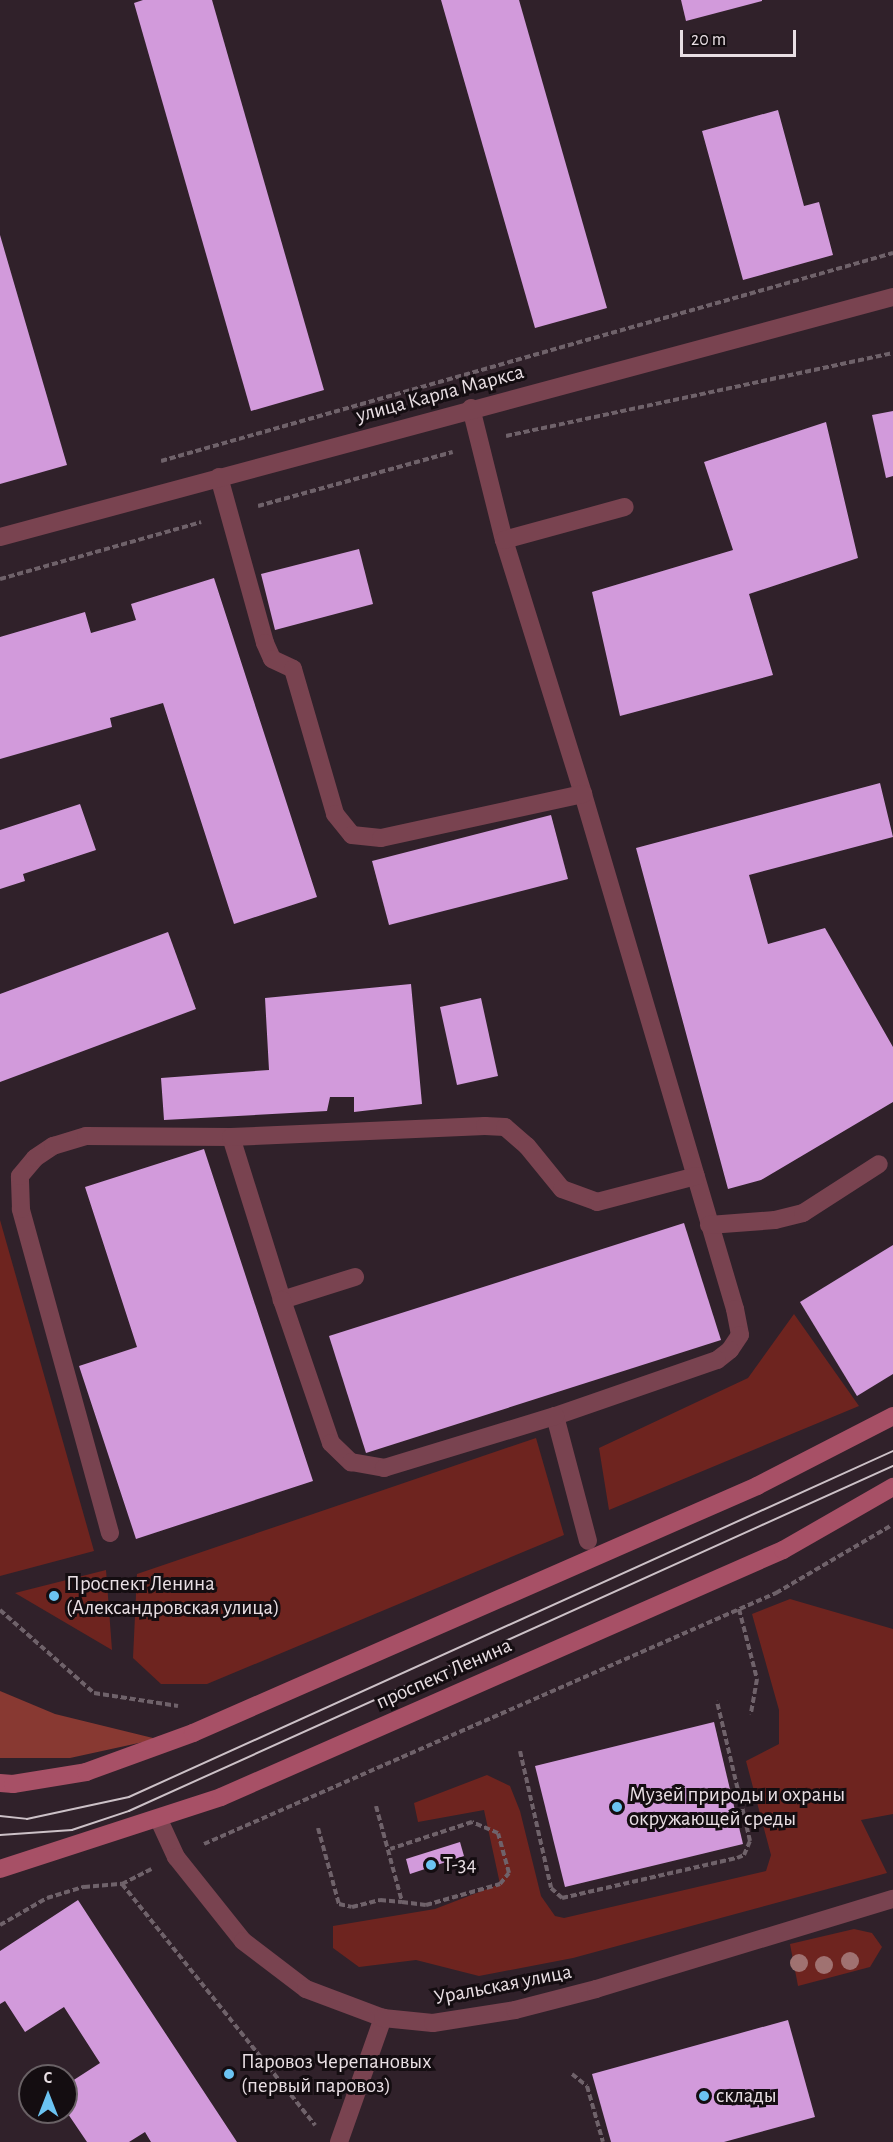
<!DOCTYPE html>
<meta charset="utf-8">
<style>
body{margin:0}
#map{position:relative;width:893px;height:2142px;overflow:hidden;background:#30212a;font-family:"Alegreya Sans",sans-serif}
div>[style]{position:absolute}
.green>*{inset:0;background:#6e241f}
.forest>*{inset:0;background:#883932}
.building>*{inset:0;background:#d29adb}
.path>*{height:4px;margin-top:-2px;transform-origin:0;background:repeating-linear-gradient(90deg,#6f626a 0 6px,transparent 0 9px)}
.service>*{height:18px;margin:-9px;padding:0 9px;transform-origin:9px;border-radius:9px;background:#794350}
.minor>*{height:18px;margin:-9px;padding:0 9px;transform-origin:9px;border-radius:9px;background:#794350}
.tertiary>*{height:18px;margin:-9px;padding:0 9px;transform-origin:9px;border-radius:9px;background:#794350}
.secondary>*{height:18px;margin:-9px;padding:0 9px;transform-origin:9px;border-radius:9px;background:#a75066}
.tram>*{height:1.5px;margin:-0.75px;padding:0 0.75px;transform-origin:0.75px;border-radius:0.75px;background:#ccc1c7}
.trees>*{width:18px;height:18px;margin:-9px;border-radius:50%;background:#a07271}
.dots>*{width:16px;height:16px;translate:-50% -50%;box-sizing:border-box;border:3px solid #140d11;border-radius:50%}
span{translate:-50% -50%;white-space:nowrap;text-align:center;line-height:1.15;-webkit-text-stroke:6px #140d11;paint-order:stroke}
.street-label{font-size:21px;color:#e9dfe4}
.poi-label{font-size:21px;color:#e9dfe4}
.left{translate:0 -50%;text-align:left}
.north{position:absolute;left:18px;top:2064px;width:60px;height:60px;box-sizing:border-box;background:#140d11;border:2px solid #696165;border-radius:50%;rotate:0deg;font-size:16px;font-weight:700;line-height:24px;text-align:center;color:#e9dfe4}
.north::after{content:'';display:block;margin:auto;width:21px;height:27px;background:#6bc3f2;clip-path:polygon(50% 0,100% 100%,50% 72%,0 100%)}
.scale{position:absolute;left:680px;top:30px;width:116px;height:27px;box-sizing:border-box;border:3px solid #e9dfe4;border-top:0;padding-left:8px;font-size:18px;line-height:21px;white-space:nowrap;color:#e9dfe4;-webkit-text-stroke:4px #140d11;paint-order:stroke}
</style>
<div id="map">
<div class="green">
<i style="clip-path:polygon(0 1220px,94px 1551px,0 1576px)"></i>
<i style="clip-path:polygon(794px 1314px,859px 1406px,609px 1510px,599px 1448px,748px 1378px)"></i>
<i style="clip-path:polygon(536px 1438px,564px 1535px,207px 1684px,161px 1684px,133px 1658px,137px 1574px)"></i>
<i style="clip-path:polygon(106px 1570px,112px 1650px,15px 1593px)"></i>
<i style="clip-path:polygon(790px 1599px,893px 1629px,893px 1814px,861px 1820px,887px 1873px,573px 1958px,479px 1976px,416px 1960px,359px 1967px,333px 1948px,333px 1926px,435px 1909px,500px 1884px,484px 1810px,418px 1822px,414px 1803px,487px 1775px,510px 1786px,520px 1811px,541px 1896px,555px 1916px,564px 1918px,766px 1871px,771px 1855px,746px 1761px,779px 1744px,779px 1710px,752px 1614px)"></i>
<i style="clip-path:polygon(854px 1929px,872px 1933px,882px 1947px,870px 1967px,798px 1986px,790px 1944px)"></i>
</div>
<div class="forest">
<i style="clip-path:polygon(0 1691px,55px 1714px,157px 1739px,70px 1758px,0 1758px)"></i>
</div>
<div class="building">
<i style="clip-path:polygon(143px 0,212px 0,324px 390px,251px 411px,134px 3px)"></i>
<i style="clip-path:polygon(441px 0,519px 0,607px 308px,535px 328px)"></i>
<i style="clip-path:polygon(681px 0,762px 0,762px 1px,686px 21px)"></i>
<i style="clip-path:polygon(778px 110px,804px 206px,819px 202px,833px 255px,743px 280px,702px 131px)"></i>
<i style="clip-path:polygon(0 235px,67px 465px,0 484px)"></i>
<i style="clip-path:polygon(893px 411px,893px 476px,886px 478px,872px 415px)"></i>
<i style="clip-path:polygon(826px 422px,858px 558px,749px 594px,773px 675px,620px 716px,592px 592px,733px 550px,704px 462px)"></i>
<i style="clip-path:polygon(359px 549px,373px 604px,275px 630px,261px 574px)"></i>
<i style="clip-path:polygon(214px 578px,317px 897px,234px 924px,163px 703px,110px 718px,112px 727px,0 759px,0 637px,85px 612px,91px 633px,136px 620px,131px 604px)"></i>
<i style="clip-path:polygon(880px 783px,893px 837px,749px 875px,768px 944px,825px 928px,893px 1047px,893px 1102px,761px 1180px,728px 1189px,636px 848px)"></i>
<i style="clip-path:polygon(80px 804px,96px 850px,23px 874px,25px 881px,0 889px,0 830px)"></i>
<i style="clip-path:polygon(551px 815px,568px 879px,389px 925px,372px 861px)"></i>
<i style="clip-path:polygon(168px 932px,196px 1009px,0 1082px,0 994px)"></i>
<i style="clip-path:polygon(411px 984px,422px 1104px,354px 1112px,354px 1097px,330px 1097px,327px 1111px,164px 1120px,161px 1078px,269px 1070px,265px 998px)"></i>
<i style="clip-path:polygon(481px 998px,498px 1076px,457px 1085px,440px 1007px)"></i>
<i style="clip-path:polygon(204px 1149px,313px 1481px,136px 1539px,79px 1366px,137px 1347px,85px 1187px)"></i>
<i style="clip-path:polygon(684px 1223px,721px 1340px,366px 1453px,329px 1336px)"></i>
<i style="clip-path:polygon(893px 1245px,893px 1374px,857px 1396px,800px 1302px)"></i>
<i style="clip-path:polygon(714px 1722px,743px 1844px,565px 1887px,535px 1766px)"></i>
<i style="clip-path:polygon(460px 1842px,464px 1856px,410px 1874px,406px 1859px)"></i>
<i style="clip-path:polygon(78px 1900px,102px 1937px,237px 2142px,151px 2142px,145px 2132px,129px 2142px,87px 2142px,66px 2111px,66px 2085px,100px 2063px,64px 2007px,25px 2032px,5px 2001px,0 2004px,0 1951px)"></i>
<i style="clip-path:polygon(788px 2020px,815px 2117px,724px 2142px,611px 2142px,592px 2074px)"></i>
</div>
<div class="path">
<i style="left:506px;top:436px;width:396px;rotate:-12.1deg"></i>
<i style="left:161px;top:461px;width:761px;rotate:-15.86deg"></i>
<i style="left:258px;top:506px;width:202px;rotate:-15.5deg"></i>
<i style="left:0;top:579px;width:209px;rotate:-15.8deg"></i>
<i style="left:739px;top:1609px;width:72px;rotate:75.6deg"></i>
<i style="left:757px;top:1679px;width:36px;rotate:100deg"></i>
<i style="left:0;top:1610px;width:125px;rotate:41.4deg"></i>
<i style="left:94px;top:1693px;width:85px;rotate:8.8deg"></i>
<i style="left:520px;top:1751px;width:140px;rotate:77.2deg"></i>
<i style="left:551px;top:1888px;width:15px;rotate:42deg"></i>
<i style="left:562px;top:1898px;width:180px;rotate:-12.9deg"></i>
<i style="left:737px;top:1858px;width:8px;rotate:-23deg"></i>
<i style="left:744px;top:1855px;width:15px;rotate:-67deg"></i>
<i style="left:750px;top:1841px;width:144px;rotate:-103.3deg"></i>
<i style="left:376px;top:1806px;width:99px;rotate:74.8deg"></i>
<i style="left:402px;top:1902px;width:24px;rotate:7deg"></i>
<i style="left:426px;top:1905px;width:77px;rotate:-15.8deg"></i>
<i style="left:500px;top:1884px;width:14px;rotate:-51deg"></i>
<i style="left:509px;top:1873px;width:41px;rotate:-105.4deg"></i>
<i style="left:498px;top:1833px;width:28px;rotate:-157deg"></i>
<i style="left:472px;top:1822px;width:86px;rotate:161.8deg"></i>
<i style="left:318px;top:1828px;width:79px;rotate:74.6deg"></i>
<i style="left:339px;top:1904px;width:13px;rotate:13deg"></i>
<i style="left:352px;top:1907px;width:29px;rotate:-14deg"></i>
<i style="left:380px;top:1900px;width:22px;rotate:5deg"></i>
<i style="left:204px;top:1844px;width:625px;rotate:-23.69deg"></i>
<i style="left:776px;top:1593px;width:132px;rotate:-30.4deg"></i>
<i style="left:122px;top:1884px;width:33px;rotate:-27deg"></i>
<i style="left:0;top:1925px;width:54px;rotate:-29.9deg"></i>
<i style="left:47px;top:1898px;width:39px;rotate:-17deg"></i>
<i style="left:84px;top:1887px;width:38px;rotate:-5deg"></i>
<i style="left:122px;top:1884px;width:309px;rotate:51.3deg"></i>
<i style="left:572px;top:2074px;width:19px;rotate:39deg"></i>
<i style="left:587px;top:2086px;width:58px;rotate:74.1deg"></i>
</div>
<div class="service">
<i style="left:471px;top:408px;width:136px;rotate:76deg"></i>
<i style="left:504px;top:540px;width:266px;rotate:72.7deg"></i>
<i style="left:583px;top:794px;width:537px;rotate:73.56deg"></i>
<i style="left:735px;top:1309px;width:26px;rotate:79deg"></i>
<i style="left:740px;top:1335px;width:18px;rotate:124deg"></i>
<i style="left:730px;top:1350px;width:16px;rotate:142deg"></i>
<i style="left:717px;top:1360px;width:171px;rotate:160.9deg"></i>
<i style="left:555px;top:1416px;width:129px;rotate:75.2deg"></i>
<i style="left:219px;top:477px;width:172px;rotate:74.5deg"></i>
<i style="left:265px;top:643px;width:17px;rotate:66deg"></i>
<i style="left:272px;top:659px;width:23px;rotate:25deg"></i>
<i style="left:293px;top:669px;width:151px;rotate:73.8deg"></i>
<i style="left:335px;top:814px;width:27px;rotate:51deg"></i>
<i style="left:352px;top:835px;width:29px;rotate:6deg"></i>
<i style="left:381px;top:838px;width:207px;rotate:-12.3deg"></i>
<i style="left:504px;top:540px;width:125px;rotate:-15.3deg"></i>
<i style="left:231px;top:1137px;width:171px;rotate:72.6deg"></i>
<i style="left:709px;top:1225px;width:66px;rotate:-4.3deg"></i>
<i style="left:775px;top:1220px;width:29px;rotate:-14deg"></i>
<i style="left:803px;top:1213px;width:90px;rotate:-32.8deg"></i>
<i style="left:355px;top:1277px;width:77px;rotate:162.5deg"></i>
<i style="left:282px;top:1300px;width:151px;rotate:71.1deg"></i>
<i style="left:331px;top:1443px;width:28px;rotate:44deg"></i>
<i style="left:351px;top:1462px;width:34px;rotate:10deg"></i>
<i style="left:384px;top:1468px;width:179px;rotate:-16.9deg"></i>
<i style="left:110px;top:1533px;width:336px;rotate:-105.4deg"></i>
<i style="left:21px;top:1209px;width:33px;rotate:-92deg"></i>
<i style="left:20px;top:1176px;width:23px;rotate:-50deg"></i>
<i style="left:35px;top:1158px;width:22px;rotate:-34deg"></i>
<i style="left:53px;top:1146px;width:34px;rotate:-17deg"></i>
<i style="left:86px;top:1136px;width:145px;rotate:0.4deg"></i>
<i style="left:231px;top:1137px;width:254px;rotate:-2.5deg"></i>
<i style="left:485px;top:1126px;width:20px;rotate:3deg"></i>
<i style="left:505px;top:1127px;width:29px;rotate:41deg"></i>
<i style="left:527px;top:1146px;width:55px;rotate:50.9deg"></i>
<i style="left:562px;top:1189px;width:37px;rotate:20deg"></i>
<i style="left:597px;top:1202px;width:102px;rotate:-14.7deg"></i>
<i style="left:339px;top:2142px;width:132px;rotate:-70.5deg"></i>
</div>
<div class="minor">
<i style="left:159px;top:1820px;width:41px;rotate:65.3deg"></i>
<i style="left:176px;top:1857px;width:107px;rotate:51.4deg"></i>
<i style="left:243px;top:1941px;width:79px;rotate:37.3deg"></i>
<i style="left:306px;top:1989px;width:82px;rotate:20.6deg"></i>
<i style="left:383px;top:2018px;width:50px;rotate:5.7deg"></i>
<i style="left:433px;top:2023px;width:83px;rotate:-9deg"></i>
<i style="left:515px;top:2010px;width:84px;rotate:-14.5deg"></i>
<i style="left:596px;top:1989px;width:310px;rotate:-16.9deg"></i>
</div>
<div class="tertiary">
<i style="left:0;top:537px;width:925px;rotate:-15.04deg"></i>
</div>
<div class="secondary">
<i style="left:0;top:1783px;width:13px;rotate:4deg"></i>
<i style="left:13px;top:1784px;width:74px;rotate:-9.3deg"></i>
<i style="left:86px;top:1772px;width:114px;rotate:-20deg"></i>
<i style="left:193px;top:1733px;width:616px;rotate:-23.65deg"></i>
<i style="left:757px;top:1486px;width:153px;rotate:-27.2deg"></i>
<i style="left:0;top:1869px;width:232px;rotate:-18deg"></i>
<i style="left:221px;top:1797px;width:614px;rotate:-23.73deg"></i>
<i style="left:783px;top:1550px;width:127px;rotate:-29.8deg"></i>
</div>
<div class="tram">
<i style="left:0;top:1816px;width:27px;rotate:6deg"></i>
<i style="left:27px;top:1819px;width:104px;rotate:-12.2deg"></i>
<i style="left:129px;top:1797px;width:839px;rotate:-24.36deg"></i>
<i style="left:0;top:1835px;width:72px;rotate:-4deg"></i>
<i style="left:72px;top:1830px;width:60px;rotate:-18.4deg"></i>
<i style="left:129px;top:1811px;width:838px;rotate:-24.3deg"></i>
</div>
<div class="trees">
<i style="left:850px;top:1961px"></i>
<i style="left:799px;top:1963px"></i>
<i style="left:824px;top:1965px"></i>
</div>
<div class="dots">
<i style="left:54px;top:1596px;background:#6bc3f2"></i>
<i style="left:617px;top:1807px;background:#6bc3f2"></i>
<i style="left:431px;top:1865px;background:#6bc3f2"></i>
<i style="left:229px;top:2074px;background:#6bc3f2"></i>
<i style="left:704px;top:2096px;background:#6bc3f2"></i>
</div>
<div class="street-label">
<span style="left:440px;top:394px;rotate:-15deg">улица Карла Маркса</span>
<span style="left:444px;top:1674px;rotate:-24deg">проспект Ленина</span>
<span style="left:503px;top:1985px;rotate:-11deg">Уральская улица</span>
</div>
<div class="poi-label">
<span class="left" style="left:66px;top:1596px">Проспект Ленина<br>(Александровская улица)</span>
<span class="left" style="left:629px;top:1807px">Музей природы и охраны<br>окружающей среды</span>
<span class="left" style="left:443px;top:1865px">Т-34</span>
<span class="left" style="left:241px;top:2074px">Паровоз Черепановых<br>(первый паровоз)</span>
<span class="left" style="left:716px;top:2096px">склады</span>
</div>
<div class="north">С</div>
<div class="scale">20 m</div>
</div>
